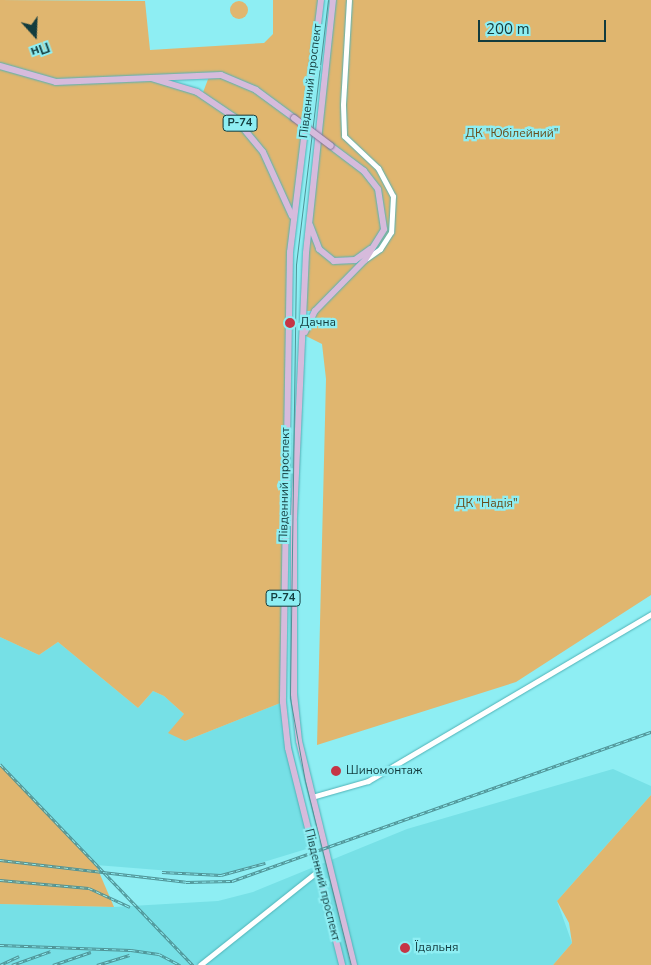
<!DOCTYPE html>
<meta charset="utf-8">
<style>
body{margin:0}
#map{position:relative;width:651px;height:965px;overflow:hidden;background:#8eeef3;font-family:"Nunito Sans",sans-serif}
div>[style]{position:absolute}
.built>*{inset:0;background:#76e0e6}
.green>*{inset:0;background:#e0b66f}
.round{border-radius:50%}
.roads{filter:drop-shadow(0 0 1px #51b2b7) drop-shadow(0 0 1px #51b2b7)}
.minor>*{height:5px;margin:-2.5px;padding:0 2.5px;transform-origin:2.5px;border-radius:2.5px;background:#fff}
.major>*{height:6px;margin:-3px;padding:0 3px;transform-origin:3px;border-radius:3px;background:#d6bbdc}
.tram>*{height:1px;margin:-0.5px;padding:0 0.5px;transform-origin:0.5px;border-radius:0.5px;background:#4f9396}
.rail>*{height:3px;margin-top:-1.5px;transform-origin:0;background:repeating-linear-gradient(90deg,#8eeef3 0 4px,#4f9396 0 8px);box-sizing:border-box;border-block:1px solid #4f9396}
.bridges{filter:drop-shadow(0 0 1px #807196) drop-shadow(0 0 1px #807196)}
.major-bridge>*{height:6px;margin:-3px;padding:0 3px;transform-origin:3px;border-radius:3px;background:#d6bbdc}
.dots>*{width:14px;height:14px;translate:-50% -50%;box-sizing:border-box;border:2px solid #8eeef3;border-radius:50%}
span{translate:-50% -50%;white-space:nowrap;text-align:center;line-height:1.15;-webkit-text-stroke:4.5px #8eeef3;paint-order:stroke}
.shield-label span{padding:1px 4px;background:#8eeef3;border:1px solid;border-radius:4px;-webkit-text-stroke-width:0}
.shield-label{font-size:11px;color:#133c3e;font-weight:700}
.street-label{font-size:12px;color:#133c3e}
.park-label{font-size:12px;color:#684d1c}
.poi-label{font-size:12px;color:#133c3e}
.left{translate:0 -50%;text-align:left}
.north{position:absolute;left:10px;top:10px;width:50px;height:50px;-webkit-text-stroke:4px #8eeef3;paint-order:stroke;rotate:160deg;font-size:14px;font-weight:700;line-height:20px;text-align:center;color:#133c3e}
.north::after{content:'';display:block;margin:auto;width:18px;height:22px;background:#133c3e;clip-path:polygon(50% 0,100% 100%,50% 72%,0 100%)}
.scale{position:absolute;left:478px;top:20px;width:128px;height:22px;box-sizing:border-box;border:2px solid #133c3e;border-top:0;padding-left:6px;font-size:15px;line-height:18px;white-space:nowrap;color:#133c3e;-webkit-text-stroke:4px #8eeef3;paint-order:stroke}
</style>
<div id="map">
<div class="built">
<i style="clip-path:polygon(0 637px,39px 655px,58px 642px,138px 708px,153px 691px,164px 696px,184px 714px,185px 741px,283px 702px,313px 847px,221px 875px,96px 865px,0 764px)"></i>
<i style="clip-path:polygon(613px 769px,651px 786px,651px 795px,557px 901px,572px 943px,553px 965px,0 965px,0 904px,114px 907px,218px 901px,253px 892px,407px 829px)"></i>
</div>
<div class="green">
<i style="clip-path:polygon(evenodd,0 0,145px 1px,150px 50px,264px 43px,273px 34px,273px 0,321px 0,290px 252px,283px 702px,185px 741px,168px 733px,184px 714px,164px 696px,153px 691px,138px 708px,58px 642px,39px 655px,0 637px,0 0,210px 74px,202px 95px,150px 76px,210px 74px)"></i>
<i style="clip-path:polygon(333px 0,651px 0,651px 595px,516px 682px,317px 745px,326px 379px,322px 344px,304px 335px,314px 311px,304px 311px,306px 253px)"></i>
<i class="round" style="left:230px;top:1px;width:18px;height:18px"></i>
<i style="clip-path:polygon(0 764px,96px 865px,114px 907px,0 904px)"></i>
<i style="clip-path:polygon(651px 795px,651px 965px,553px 965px,572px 943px,569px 923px,557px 901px)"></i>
</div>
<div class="roads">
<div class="minor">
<i style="left:343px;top:104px;width:104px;rotate:-86.7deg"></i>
<i style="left:343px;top:105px;width:31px;rotate:88deg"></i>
<i style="left:344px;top:136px;width:47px;rotate:43.3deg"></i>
<i style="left:378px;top:168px;width:32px;rotate:62deg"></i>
<i style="left:393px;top:196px;width:36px;rotate:93deg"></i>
<i style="left:391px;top:232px;width:20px;rotate:123deg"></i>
<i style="left:380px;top:249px;width:16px;rotate:145deg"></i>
<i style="left:312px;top:797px;width:58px;rotate:-15.9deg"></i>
<i style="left:368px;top:781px;width:329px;rotate:-30.5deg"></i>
<i style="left:200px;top:965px;width:152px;rotate:-38.6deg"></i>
</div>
<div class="major">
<i style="left:321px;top:0;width:254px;rotate:97deg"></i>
<i style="left:290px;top:252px;width:450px;rotate:90.9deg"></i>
<i style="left:283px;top:702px;width:46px;rotate:83.8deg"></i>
<i style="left:288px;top:748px;width:224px;rotate:76deg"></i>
<i style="left:333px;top:0;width:254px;rotate:96.1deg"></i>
<i style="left:306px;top:253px;width:269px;rotate:92.6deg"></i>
<i style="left:294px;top:522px;width:172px;rotate:90deg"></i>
<i style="left:294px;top:694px;width:47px;rotate:83.9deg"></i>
<i style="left:299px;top:741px;width:231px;rotate:76.2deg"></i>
<i style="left:0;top:66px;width:58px;rotate:15.9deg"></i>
<i style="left:56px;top:82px;width:165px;rotate:-2.4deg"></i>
<i style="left:221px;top:75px;width:38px;rotate:23deg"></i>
<i style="left:256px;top:90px;width:47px;rotate:36.4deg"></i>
<i style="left:151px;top:78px;width:48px;rotate:16.9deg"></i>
<i style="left:197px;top:92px;width:45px;rotate:34deg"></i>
<i style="left:234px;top:117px;width:45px;rotate:50.4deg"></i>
<i style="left:263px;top:152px;width:70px;rotate:65.6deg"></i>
<i style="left:310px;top:225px;width:26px;rotate:69deg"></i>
<i style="left:319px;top:249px;width:19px;rotate:39deg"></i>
<i style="left:334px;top:261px;width:21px;rotate:-3deg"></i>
<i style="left:355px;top:260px;width:19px;rotate:-36deg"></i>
<i style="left:305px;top:332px;width:23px;rotate:-65deg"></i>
<i style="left:315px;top:311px;width:71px;rotate:-45.6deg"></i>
<i style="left:365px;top:260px;width:36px;rotate:-58deg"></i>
<i style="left:384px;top:229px;width:40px;rotate:-98.5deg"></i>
<i style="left:378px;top:189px;width:23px;rotate:-128deg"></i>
<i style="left:364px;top:171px;width:41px;rotate:-142.9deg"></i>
</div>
</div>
<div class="tram">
<i style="left:328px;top:0;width:266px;rotate:96.9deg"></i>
<i style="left:296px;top:264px;width:434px;rotate:90.8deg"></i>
<i style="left:290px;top:698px;width:84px;rotate:79.8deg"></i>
<i style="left:305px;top:781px;width:190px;rotate:76deg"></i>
</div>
<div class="rail">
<i style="left:0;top:764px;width:279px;rotate:46.2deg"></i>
<i style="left:0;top:860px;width:187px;rotate:6.7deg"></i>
<i style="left:186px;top:882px;width:46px;rotate:-1.2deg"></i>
<i style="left:232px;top:881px;width:445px;rotate:-19.6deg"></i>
<i style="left:162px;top:872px;width:59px;rotate:2.9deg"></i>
<i style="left:221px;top:875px;width:46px;rotate:-15.3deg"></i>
<i style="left:0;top:880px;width:89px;rotate:5.1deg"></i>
<i style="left:89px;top:888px;width:45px;rotate:24.9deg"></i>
<i style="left:0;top:945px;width:131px;rotate:2.2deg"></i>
<i style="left:131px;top:950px;width:28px;rotate:8deg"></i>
<i style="left:159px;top:954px;width:24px;rotate:28deg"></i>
<i style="left:0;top:965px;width:21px;rotate:-25deg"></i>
<i style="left:12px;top:965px;width:41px;rotate:-19.7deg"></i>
<i style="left:53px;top:965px;width:40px;rotate:-18.9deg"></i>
<i style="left:97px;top:965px;width:34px;rotate:-17deg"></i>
</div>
<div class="bridges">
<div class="major-bridge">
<i style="left:294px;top:118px;width:46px;rotate:37.1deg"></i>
</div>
</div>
<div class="dots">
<i style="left:290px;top:323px;background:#c53545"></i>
<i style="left:336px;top:771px;background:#c53545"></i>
<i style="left:405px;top:948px;background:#c53545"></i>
</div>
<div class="shield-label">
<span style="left:240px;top:123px">Р-74</span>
<span style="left:283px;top:598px">Р-74</span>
</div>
<div class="street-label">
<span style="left:311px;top:81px;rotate:-83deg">Південний проспект</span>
<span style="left:285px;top:485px;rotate:-89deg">Південний проспект</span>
<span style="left:322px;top:885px;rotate:76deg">Південний проспект</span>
</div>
<div class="park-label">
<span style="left:512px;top:134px">ДК "Юбілейний"</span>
<span style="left:487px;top:504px">ДК "Надія"</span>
</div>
<div class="poi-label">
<span class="left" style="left:300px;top:323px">Дачна</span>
<span class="left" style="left:346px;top:771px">Шиномонтаж</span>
<span class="left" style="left:415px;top:948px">Їдальня</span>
</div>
<div class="north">Пн</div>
<div class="scale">200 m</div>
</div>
